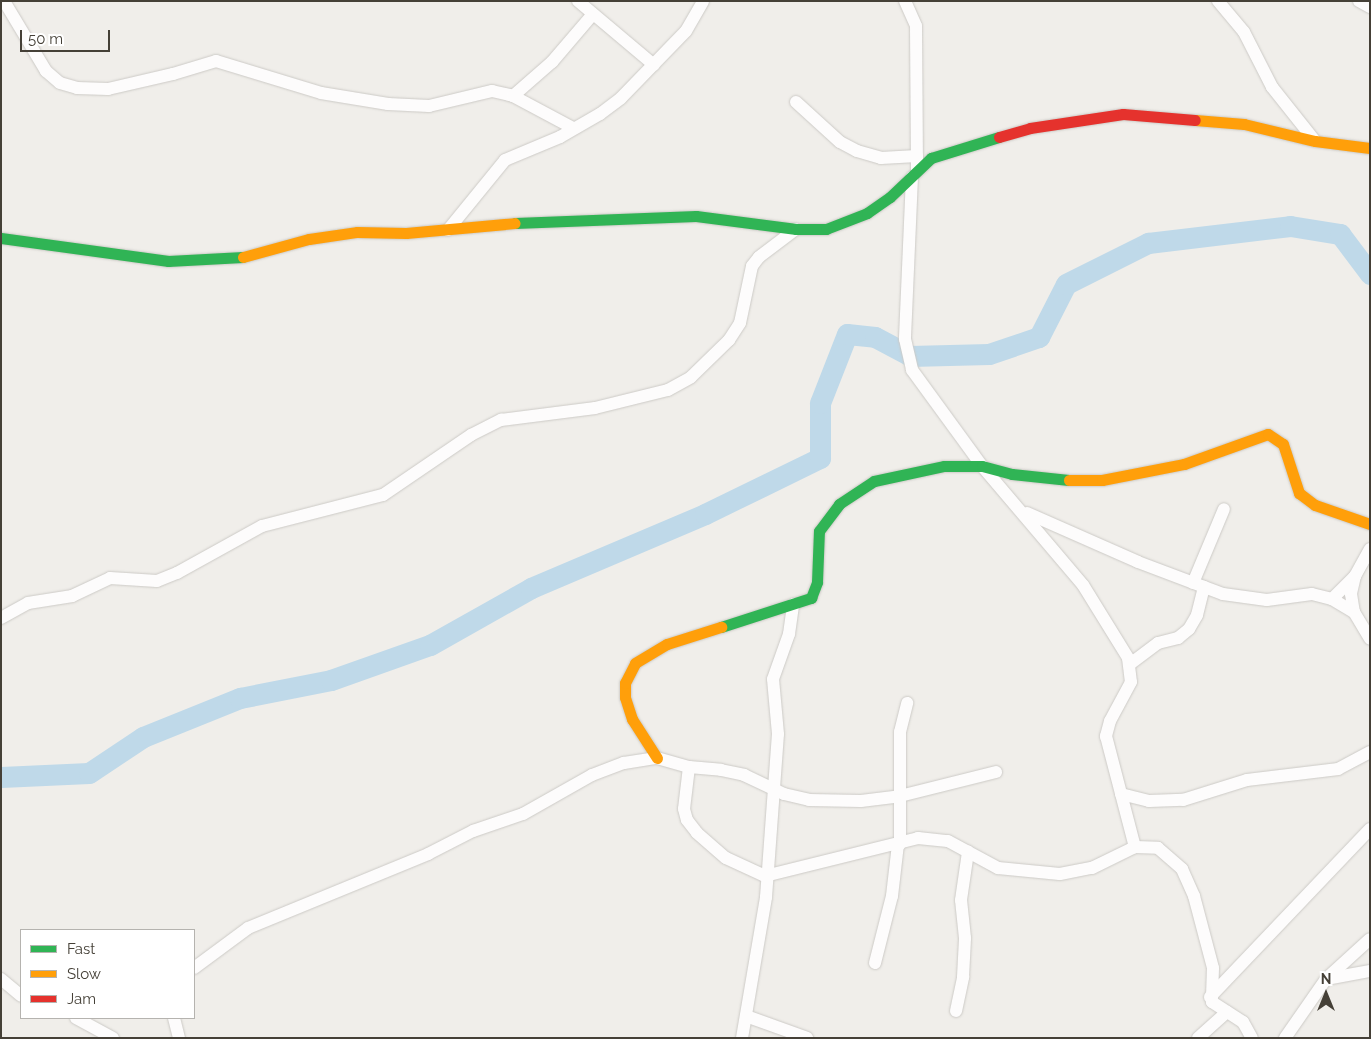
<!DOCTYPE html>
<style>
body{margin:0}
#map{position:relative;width:1371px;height:1039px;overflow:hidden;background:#f0eeea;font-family:Raleway,sans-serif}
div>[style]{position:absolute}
.river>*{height:21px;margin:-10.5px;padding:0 10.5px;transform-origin:10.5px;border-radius:10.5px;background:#bfd9e9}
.roads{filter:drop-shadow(0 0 1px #cccac6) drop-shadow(0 0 1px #cccac6)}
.street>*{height:12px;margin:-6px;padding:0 6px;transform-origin:6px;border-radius:6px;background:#fdfcfc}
.fast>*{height:11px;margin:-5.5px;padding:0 5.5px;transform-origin:5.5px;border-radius:5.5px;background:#30b455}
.slow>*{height:11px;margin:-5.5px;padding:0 5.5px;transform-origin:5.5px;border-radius:5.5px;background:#ff9f0a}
.jam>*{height:11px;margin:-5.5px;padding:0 5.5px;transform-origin:5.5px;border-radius:5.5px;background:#e5322d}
span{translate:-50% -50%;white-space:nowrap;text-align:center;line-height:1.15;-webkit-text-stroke:4.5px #fff;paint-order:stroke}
.frame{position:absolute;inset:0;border:2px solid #454037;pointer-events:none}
.legend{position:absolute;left:20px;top:929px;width:175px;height:90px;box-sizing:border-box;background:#fff;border:1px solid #b5b3af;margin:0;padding:6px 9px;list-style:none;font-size:15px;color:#454037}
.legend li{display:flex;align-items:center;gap:10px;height:25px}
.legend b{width:25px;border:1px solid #b5b3af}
.north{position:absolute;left:1301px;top:969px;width:50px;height:50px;-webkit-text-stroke:4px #fff;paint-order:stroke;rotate:0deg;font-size:14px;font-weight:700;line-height:20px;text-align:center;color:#454037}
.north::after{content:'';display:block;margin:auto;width:18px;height:22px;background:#454037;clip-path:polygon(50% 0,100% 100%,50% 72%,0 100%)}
.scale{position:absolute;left:20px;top:30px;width:90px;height:22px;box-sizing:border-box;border:2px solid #454037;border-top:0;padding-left:6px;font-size:15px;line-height:18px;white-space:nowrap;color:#454037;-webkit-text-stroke:4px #fff;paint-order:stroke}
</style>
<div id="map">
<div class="river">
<i style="left:1px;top:777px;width:88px;rotate:-2.6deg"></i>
<i style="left:89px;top:773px;width:65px;rotate:-33.7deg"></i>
<i style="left:143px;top:737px;width:105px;rotate:-21.9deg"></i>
<i style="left:240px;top:698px;width:93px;rotate:-11.2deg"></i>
<i style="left:331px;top:680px;width:105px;rotate:-19.5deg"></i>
<i style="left:430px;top:645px;width:116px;rotate:-29.4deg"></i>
<i style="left:531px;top:588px;width:189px;rotate:-23deg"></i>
<i style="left:705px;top:514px;width:128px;rotate:-26deg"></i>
<i style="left:820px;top:458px;width:55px;rotate:-90deg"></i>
<i style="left:820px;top:403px;width:74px;rotate:-68.6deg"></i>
<i style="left:847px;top:334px;width:28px;rotate:6deg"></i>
<i style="left:875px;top:337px;width:40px;rotate:28deg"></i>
<i style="left:910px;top:356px;width:79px;rotate:-1.5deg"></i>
<i style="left:989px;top:354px;width:53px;rotate:-18.8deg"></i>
<i style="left:1039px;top:337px;width:59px;rotate:-63deg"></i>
<i style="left:1066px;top:284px;width:92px;rotate:-26.6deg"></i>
<i style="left:1148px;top:243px;width:143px;rotate:-6.8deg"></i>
<i style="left:1290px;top:226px;width:51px;rotate:9.1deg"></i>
<i style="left:1340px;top:234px;width:50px;rotate:53.1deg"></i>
</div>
<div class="roads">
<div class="street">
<i style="left:4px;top:1px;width:82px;rotate:59deg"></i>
<i style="left:46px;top:71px;width:18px;rotate:41deg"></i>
<i style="left:60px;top:83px;width:18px;rotate:16deg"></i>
<i style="left:77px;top:88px;width:31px;rotate:2deg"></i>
<i style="left:108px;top:89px;width:67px;rotate:-13deg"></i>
<i style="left:173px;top:74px;width:45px;rotate:-16.8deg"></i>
<i style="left:216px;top:61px;width:110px;rotate:16.9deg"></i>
<i style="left:321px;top:93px;width:68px;rotate:9.3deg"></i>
<i style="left:388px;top:104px;width:41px;rotate:2.8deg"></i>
<i style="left:429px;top:106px;width:65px;rotate:-13.4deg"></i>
<i style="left:492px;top:91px;width:22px;rotate:13deg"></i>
<i style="left:513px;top:96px;width:68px;rotate:28.1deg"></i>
<i style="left:578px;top:1px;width:99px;rotate:40.1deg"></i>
<i style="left:905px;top:1px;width:27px;rotate:66deg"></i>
<i style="left:916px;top:26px;width:144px;rotate:89.6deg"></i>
<i style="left:1218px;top:1px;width:40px;rotate:50deg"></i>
<i style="left:1244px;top:32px;width:62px;rotate:63deg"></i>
<i style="left:1272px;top:87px;width:69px;rotate:51.5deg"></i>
<i style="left:1359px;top:1px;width:13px;rotate:29deg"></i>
<i style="left:513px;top:96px;width:52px;rotate:-41.1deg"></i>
<i style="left:552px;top:62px;width:63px;rotate:-49.5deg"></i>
<i style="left:796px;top:102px;width:59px;rotate:42.3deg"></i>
<i style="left:840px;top:142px;width:19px;rotate:28deg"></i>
<i style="left:857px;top:151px;width:25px;rotate:16deg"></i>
<i style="left:881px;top:158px;width:36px;rotate:-3deg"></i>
<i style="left:912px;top:177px;width:162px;rotate:92.5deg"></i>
<i style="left:905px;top:339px;width:32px;rotate:77deg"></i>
<i style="left:912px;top:370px;width:119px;rotate:53.9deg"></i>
<i style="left:982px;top:466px;width:156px;rotate:49.7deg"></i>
<i style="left:1083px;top:585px;width:86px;rotate:58.3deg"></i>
<i style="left:1128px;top:658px;width:24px;rotate:83deg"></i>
<i style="left:1131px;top:682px;width:44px;rotate:118.3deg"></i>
<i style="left:1110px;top:721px;width:16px;rotate:105deg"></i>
<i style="left:1106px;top:736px;width:115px;rotate:75.4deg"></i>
<i style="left:448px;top:230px;width:90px;rotate:-50.8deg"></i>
<i style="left:505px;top:160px;width:60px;rotate:-22.7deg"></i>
<i style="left:560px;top:137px;width:46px;rotate:-29.9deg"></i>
<i style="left:600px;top:114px;width:26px;rotate:-37deg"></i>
<i style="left:621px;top:98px;width:93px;rotate:-45.9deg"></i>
<i style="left:686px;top:31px;width:34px;rotate:-60deg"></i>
<i style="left:1027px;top:513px;width:121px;rotate:23.8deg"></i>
<i style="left:1138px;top:562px;width:91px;rotate:20.6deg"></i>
<i style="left:1223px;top:594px;width:44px;rotate:7.8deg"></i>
<i style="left:1267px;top:600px;width:45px;rotate:-7.6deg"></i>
<i style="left:1312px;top:594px;width:21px;rotate:14deg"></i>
<i style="left:1332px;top:599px;width:26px;rotate:31deg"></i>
<i style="left:1370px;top:549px;width:31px;rotate:119deg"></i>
<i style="left:1355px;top:576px;width:18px;rotate:103deg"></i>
<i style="left:1351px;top:594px;width:18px;rotate:81deg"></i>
<i style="left:1354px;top:612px;width:31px;rotate:59deg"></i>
<i style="left:1193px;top:583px;width:80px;rotate:-67.3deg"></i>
<i style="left:1332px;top:599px;width:33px;rotate:-45deg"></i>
<i style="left:1px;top:618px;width:31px;rotate:-29deg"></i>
<i style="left:28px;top:603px;width:45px;rotate:-9deg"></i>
<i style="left:72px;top:596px;width:42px;rotate:-25.3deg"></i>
<i style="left:110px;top:578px;width:47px;rotate:3.7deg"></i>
<i style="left:157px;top:581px;width:22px;rotate:-22deg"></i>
<i style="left:177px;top:573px;width:97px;rotate:-28.9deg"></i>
<i style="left:262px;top:526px;width:125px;rotate:-14.4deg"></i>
<i style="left:383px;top:495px;width:107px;rotate:-34.3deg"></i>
<i style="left:471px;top:435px;width:34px;rotate:-27deg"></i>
<i style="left:501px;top:420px;width:95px;rotate:-7.3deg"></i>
<i style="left:595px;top:408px;width:75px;rotate:-13.9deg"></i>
<i style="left:668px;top:390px;width:26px;rotate:-29deg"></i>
<i style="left:691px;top:377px;width:53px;rotate:-44.2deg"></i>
<i style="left:729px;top:340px;width:20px;rotate:-57deg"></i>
<i style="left:740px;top:323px;width:58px;rotate:-78.1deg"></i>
<i style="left:752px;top:266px;width:11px;rotate:-52deg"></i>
<i style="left:759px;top:257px;width:46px;rotate:-37.1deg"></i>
<i style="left:1130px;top:664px;width:35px;rotate:-37deg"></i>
<i style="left:1158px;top:643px;width:21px;rotate:-14deg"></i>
<i style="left:1178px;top:638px;width:14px;rotate:-39deg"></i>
<i style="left:1189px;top:629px;width:16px;rotate:-60deg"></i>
<i style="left:1197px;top:615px;width:29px;rotate:-76deg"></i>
<i style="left:689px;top:767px;width:42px;rotate:96.8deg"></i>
<i style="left:684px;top:809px;width:11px;rotate:75deg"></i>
<i style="left:687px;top:820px;width:16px;rotate:52deg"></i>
<i style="left:697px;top:833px;width:38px;rotate:41deg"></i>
<i style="left:726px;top:858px;width:43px;rotate:24.8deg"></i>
<i style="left:765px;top:876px;width:158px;rotate:-13.9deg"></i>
<i style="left:918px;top:838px;width:30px;rotate:6deg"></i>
<i style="left:948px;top:841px;width:57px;rotate:28.4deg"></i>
<i style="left:998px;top:868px;width:62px;rotate:5.5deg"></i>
<i style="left:1060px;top:874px;width:33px;rotate:-11deg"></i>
<i style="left:1092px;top:868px;width:48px;rotate:-26deg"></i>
<i style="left:1135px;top:847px;width:23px;rotate:2deg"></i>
<i style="left:1158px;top:848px;width:32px;rotate:41deg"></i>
<i style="left:1182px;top:869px;width:30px;rotate:66deg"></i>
<i style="left:1194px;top:896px;width:74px;rotate:75.2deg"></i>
<i style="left:1213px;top:968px;width:34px;rotate:92deg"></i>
<i style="left:1212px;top:1002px;width:37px;rotate:33deg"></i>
<i style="left:1243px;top:1022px;width:18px;rotate:61deg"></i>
<i style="left:1121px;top:794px;width:29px;rotate:14deg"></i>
<i style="left:1149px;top:801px;width:34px;rotate:-2deg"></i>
<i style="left:1183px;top:800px;width:67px;rotate:-17.4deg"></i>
<i style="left:1247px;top:780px;width:92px;rotate:-6.9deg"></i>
<i style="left:1338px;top:769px;width:36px;rotate:-28deg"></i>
<i style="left:900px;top:844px;width:112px;rotate:-90deg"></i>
<i style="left:900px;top:732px;width:30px;rotate:-76deg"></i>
<i style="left:875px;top:963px;width:69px;rotate:-75.8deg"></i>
<i style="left:892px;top:896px;width:52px;rotate:-83.4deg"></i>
<i style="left:194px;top:968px;width:67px;rotate:-36.5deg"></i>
<i style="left:248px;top:928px;width:195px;rotate:-22.3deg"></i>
<i style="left:428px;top:854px;width:51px;rotate:-27.1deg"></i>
<i style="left:473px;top:831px;width:53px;rotate:-18.8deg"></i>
<i style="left:523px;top:814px;width:79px;rotate:-29.5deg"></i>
<i style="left:592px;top:775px;width:34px;rotate:-21deg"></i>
<i style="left:624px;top:763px;width:33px;rotate:-9deg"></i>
<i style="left:657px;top:758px;width:33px;rotate:16deg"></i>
<i style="left:689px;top:767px;width:32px;rotate:5deg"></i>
<i style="left:721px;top:770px;width:24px;rotate:12deg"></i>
<i style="left:744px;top:775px;width:44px;rotate:25.4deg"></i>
<i style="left:784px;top:794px;width:26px;rotate:13deg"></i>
<i style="left:809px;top:800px;width:52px;rotate:1.1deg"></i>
<i style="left:861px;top:801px;width:39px;rotate:-7deg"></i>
<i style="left:900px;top:796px;width:99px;rotate:-14deg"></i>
<i style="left:1px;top:979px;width:26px;rotate:40deg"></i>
<i style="left:1326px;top:979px;width:45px;rotate:-10.3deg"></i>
<i style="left:1210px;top:997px;width:232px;rotate:-46.4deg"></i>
<i style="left:956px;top:1011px;width:35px;rotate:-78deg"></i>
<i style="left:963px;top:977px;width:39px;rotate:-87deg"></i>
<i style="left:965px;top:938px;width:38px;rotate:-96deg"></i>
<i style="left:961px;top:900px;width:49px;rotate:-81.7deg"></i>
<i style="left:746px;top:1016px;width:65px;rotate:19.8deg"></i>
<i style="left:76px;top:1018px;width:42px;rotate:28.4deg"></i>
<i style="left:174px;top:1018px;width:21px;rotate:76deg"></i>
<i style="left:742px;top:1038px;width:143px;rotate:-80.3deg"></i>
<i style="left:766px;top:897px;width:163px;rotate:-85.8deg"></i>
<i style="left:778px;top:734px;width:55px;rotate:-95.2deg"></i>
<i style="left:773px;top:679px;width:48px;rotate:-70.4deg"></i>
<i style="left:789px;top:634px;width:30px;rotate:-82deg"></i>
<i style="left:1198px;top:1038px;width:39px;rotate:-42deg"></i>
<i style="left:1285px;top:1038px;width:72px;rotate:-55.2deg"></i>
<i style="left:1326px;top:979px;width:59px;rotate:-42.3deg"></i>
</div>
<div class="fast">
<i style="left:515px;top:223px;width:181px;rotate:-2.2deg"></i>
<i style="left:696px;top:216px;width:101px;rotate:7.4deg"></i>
<i style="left:796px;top:229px;width:30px"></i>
<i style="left:826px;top:229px;width:44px;rotate:-21.3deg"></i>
<i style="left:867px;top:213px;width:28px;rotate:-35deg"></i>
<i style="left:890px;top:197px;width:57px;rotate:-43.6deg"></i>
<i style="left:931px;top:158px;width:71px;rotate:-17.2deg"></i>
<i style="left:1px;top:238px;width:169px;rotate:7.8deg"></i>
<i style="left:168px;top:261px;width:75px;rotate:-3.1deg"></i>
<i style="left:721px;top:627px;width:95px;rotate:-17.9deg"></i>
<i style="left:811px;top:598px;width:17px;rotate:-69deg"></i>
<i style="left:817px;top:582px;width:51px;rotate:-87.8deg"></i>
<i style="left:819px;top:531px;width:34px;rotate:-53deg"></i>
<i style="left:839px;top:504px;width:42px;rotate:-33.3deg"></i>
<i style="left:874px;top:481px;width:72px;rotate:-12.1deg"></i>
<i style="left:944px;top:466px;width:38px"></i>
<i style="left:982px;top:466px;width:31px;rotate:15deg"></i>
<i style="left:1012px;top:474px;width:57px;rotate:6deg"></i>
</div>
<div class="slow">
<i style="left:1195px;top:120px;width:49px;rotate:4.7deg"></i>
<i style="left:1244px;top:124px;width:73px;rotate:13.5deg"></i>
<i style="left:1315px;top:141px;width:55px;rotate:7.3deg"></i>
<i style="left:243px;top:257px;width:68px;rotate:-15.3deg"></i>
<i style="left:309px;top:239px;width:49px;rotate:-8.3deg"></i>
<i style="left:357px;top:232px;width:49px;rotate:1.2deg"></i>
<i style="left:406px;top:233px;width:109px;rotate:-5.2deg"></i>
<i style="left:1069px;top:480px;width:33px"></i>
<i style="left:1102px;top:480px;width:84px;rotate:-11deg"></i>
<i style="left:1184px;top:464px;width:89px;rotate:-19.7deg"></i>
<i style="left:1268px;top:434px;width:18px;rotate:34deg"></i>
<i style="left:1283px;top:444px;width:52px;rotate:71.9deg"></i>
<i style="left:1299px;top:493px;width:20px;rotate:37deg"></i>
<i style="left:1315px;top:505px;width:58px;rotate:19.1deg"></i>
<i style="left:657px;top:758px;width:46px;rotate:-122.7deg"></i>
<i style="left:632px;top:719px;width:23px;rotate:-108deg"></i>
<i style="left:625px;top:697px;width:14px;rotate:-90deg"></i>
<i style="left:625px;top:683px;width:22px;rotate:-63deg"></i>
<i style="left:635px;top:663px;width:37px;rotate:-31deg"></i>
<i style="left:667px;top:644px;width:57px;rotate:-17.5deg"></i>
</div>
<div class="jam">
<i style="left:999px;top:137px;width:32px;rotate:-16deg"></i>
<i style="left:1030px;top:128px;width:94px;rotate:-8.6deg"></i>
<i style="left:1123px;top:114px;width:72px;rotate:4.8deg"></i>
</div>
</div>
<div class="frame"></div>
<ul class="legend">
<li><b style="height:6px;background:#30b455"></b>Fast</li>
<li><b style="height:6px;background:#ff9f0a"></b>Slow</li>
<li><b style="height:6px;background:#e5322d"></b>Jam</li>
</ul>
<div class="north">N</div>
<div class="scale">50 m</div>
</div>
